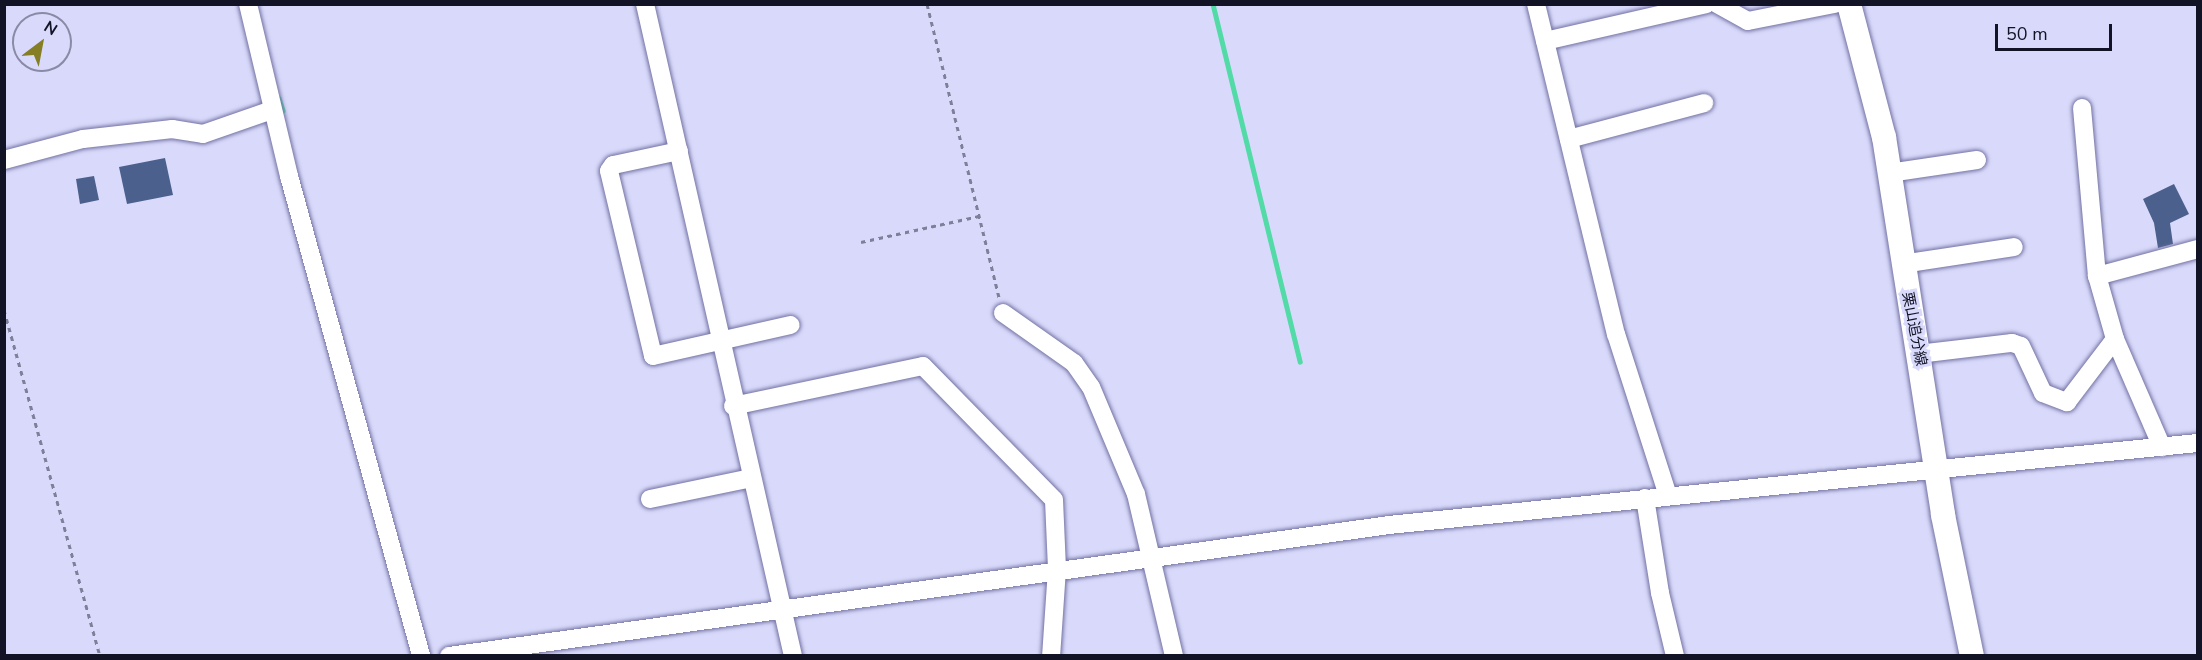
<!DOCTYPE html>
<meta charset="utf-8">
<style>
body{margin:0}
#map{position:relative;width:2202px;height:660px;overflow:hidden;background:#d9dafb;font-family:"Nunito Sans","Noto Sans JP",sans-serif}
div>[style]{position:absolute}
.stream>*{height:4.5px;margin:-2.25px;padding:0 2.25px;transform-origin:2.25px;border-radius:2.25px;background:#52daa7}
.building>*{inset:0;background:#4b608c}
.path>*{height:3px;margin-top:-1.5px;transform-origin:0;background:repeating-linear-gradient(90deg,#7e7f99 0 4.5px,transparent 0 9px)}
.roads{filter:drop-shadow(0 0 2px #7271a3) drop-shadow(0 0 2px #7271a3)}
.minor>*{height:18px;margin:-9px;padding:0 9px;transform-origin:9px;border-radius:9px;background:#fff}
.major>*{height:24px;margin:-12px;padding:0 12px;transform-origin:12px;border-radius:12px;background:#fff}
span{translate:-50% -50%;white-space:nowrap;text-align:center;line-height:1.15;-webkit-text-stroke:6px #d9dafb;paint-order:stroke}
.street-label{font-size:15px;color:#131326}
.frame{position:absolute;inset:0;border:6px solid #131326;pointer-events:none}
.north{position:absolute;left:12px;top:12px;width:60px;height:60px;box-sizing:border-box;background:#d9dafb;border:2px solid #8a8aa6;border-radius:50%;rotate:32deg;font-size:16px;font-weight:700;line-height:24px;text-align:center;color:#131326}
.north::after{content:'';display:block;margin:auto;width:21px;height:27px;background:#867e25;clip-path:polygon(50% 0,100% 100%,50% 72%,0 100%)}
.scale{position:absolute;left:1995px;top:24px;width:117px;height:27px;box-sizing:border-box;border:3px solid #131326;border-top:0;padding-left:8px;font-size:18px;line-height:21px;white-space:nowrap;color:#131326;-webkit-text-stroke:4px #d9dafb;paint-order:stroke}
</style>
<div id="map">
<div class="stream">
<i style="left:1213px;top:4px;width:368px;rotate:76.3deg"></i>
<i style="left:279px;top:98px;width:13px;rotate:72deg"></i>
</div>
<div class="building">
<i style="clip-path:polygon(165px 158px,173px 195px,127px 204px,119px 167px)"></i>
<i style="clip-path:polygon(94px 176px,99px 200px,80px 204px,76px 179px)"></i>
<i style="clip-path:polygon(2174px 184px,2189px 214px,2170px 223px,2173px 244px,2158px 248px,2154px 223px,2143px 199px)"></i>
</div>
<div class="path">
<i style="left:927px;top:4px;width:302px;rotate:76.2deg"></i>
<i style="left:861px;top:242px;width:121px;rotate:-12.4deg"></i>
<i style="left:4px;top:310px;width:359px;rotate:74.5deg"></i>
</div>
<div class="roads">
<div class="minor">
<i style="left:248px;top:4px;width:177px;rotate:76.6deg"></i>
<i style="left:289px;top:176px;width:498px;rotate:74.6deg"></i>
<i style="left:645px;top:4px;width:669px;rotate:77.21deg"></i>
<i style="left:1536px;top:4px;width:340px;rotate:76.4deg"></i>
<i style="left:1616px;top:334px;width:170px;rotate:72.2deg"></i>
<i style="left:1717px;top:4px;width:35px;rotate:29deg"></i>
<i style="left:1748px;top:21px;width:88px;rotate:-11.2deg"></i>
<i style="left:1545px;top:41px;width:165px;rotate:-12.9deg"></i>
<i style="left:2082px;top:108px;width:169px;rotate:84.9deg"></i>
<i style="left:1569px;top:139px;width:140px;rotate:-14.9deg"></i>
<i style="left:679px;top:151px;width:67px;rotate:168deg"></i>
<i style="left:613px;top:165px;width:7px;rotate:124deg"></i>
<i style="left:609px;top:171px;width:190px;rotate:76.6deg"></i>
<i style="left:653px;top:356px;width:141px;rotate:-12.7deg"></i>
<i style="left:4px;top:160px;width:82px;rotate:-14.9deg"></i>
<i style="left:83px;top:139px;width:90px;rotate:-6.4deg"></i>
<i style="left:172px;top:129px;width:31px;rotate:9deg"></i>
<i style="left:203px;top:134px;width:73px;rotate:-19.2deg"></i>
<i style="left:1889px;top:173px;width:89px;rotate:-8.4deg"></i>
<i style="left:1902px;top:264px;width:113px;rotate:-8.6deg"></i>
<i style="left:1003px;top:313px;width:87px;rotate:35.2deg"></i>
<i style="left:1074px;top:363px;width:29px;rotate:55deg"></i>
<i style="left:1091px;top:387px;width:116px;rotate:67.2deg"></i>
<i style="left:1136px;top:494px;width:166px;rotate:76.8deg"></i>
<i style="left:2115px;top:339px;width:66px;rotate:-105.9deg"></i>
<i style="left:2097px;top:276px;width:105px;rotate:-15deg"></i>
<i style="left:1918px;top:354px;width:95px;rotate:-6.7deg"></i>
<i style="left:2012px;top:343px;width:9px;rotate:18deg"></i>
<i style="left:2021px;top:346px;width:52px;rotate:64.9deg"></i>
<i style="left:2043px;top:393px;width:26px;rotate:21deg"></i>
<i style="left:2067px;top:402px;width:79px;rotate:-52.7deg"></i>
<i style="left:2115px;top:339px;width:118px;rotate:66.5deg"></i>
<i style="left:733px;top:406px;width:194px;rotate:-11.9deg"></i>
<i style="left:923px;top:366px;width:187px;rotate:45.6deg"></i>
<i style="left:1054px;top:500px;width:69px;rotate:87.5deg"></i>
<i style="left:1057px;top:569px;width:87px;rotate:93.9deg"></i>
<i style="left:1645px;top:498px;width:96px;rotate:81deg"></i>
<i style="left:1660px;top:593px;width:65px;rotate:76.6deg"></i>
<i style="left:650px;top:499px;width:103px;rotate:-11.7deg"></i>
<i style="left:449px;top:656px;width:949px;rotate:-7.93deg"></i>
<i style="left:1389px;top:525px;width:813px;rotate:-5.79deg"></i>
</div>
<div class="major">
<i style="left:1849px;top:4px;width:138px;rotate:75.3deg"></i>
<i style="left:1884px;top:137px;width:383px;rotate:81.1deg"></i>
<i style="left:1943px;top:515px;width:144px;rotate:78.4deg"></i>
</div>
</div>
<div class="street-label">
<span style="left:1914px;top:329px;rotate:79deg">栗山追分線</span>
</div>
<div class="frame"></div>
<div class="north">N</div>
<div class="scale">50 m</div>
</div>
